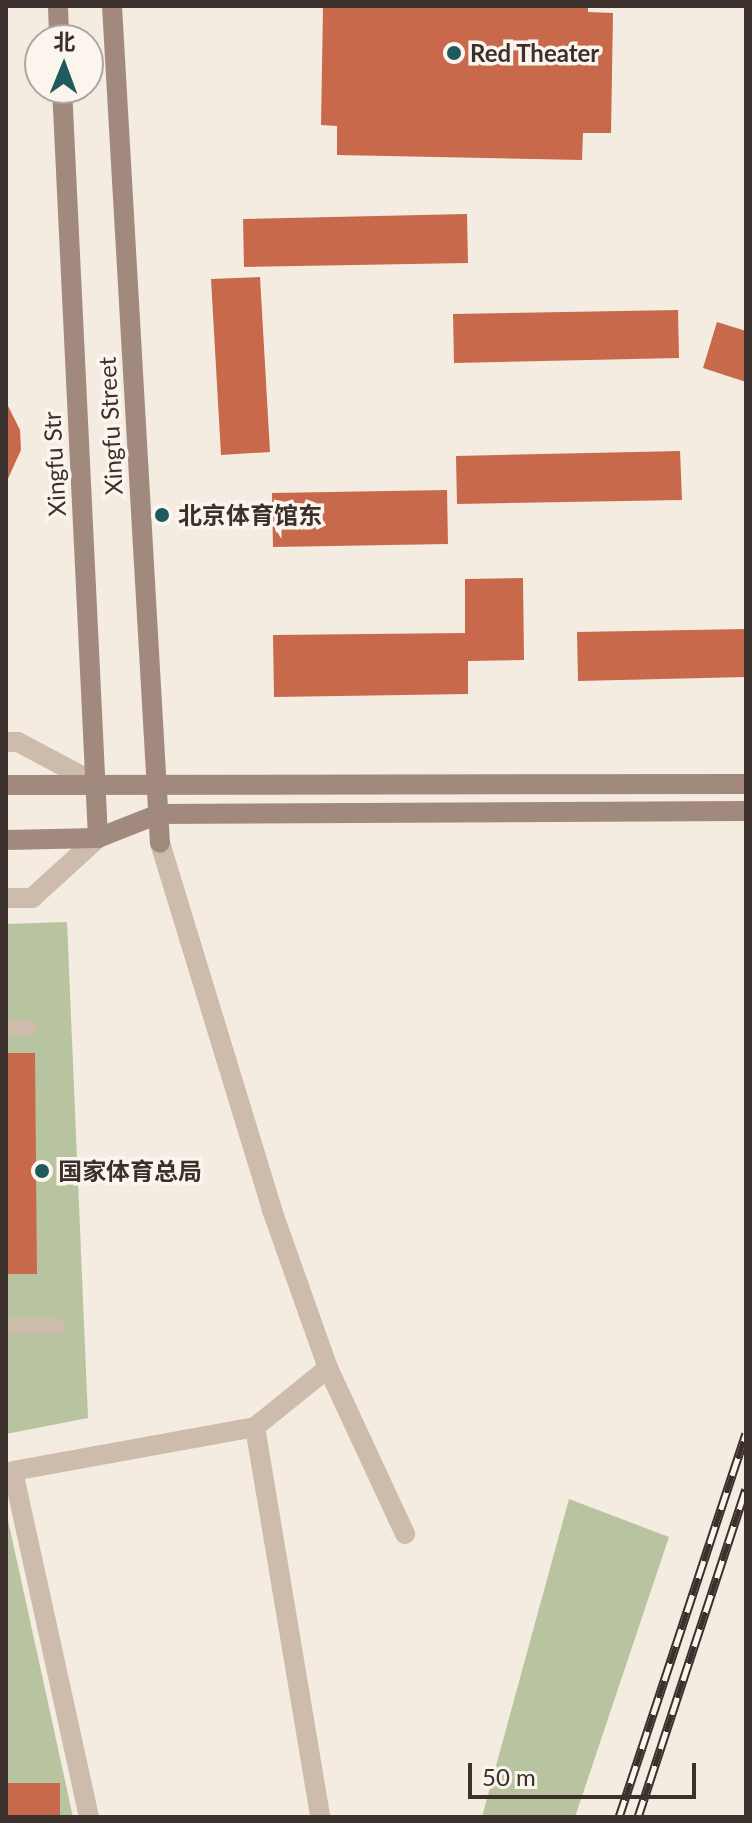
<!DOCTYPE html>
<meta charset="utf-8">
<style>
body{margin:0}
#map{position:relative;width:752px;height:1823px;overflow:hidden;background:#f4ebe1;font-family:Lato,"Noto Sans SC",sans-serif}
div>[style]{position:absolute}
.green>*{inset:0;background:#b8c4a0}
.building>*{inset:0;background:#c8694b}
.service>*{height:16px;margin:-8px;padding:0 8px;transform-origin:8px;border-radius:8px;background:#cdbbac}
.minor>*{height:20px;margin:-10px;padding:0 10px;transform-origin:10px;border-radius:10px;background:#cdbbac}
.tertiary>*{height:20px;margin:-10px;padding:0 10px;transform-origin:10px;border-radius:10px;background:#cdbbac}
.secondary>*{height:20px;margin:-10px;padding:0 10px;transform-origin:10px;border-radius:10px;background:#a18a7d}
.rail>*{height:9px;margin-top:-4.5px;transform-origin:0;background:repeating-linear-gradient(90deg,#fbf5ee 0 18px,#3b302b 0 36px);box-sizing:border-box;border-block:2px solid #3b302b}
.dots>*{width:22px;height:22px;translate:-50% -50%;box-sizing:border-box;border:4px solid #fbf5ee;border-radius:50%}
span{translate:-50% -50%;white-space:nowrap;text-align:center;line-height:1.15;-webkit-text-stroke:7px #fbf5ee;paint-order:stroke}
.poi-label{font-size:24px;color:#3b302b;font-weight:700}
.left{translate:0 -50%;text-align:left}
.street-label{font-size:24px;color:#3b302b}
.frame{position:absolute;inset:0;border:8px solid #3b302b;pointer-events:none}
.north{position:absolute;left:24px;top:24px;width:80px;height:80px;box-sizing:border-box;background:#fbf5ee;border:2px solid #aea6a0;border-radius:50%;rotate:1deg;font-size:22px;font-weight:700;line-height:32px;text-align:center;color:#3b302b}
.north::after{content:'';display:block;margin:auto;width:28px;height:36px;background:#1f5a5e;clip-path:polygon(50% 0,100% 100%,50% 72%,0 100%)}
.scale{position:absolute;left:468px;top:1763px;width:228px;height:36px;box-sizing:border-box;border:4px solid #3b302b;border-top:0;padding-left:10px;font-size:24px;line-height:28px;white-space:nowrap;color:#3b302b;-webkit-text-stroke:6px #fbf5ee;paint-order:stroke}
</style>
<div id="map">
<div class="green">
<i style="clip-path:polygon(67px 922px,88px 1418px,6px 1434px,6px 924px)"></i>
<i style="clip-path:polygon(569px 1499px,669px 1537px,575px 1817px,482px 1817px)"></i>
<i style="clip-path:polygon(6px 1511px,73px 1817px,6px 1817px)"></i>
</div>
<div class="building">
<i style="clip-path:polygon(588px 6px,588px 12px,613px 13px,611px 133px,583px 133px,582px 160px,337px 155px,337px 126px,321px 125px,323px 8px)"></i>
<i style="clip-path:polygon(467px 214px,468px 263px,244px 267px,243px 219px)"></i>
<i style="clip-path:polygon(260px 277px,270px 452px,221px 455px,211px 279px)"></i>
<i style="clip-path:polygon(678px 310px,679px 358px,454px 363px,453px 314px)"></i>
<i style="clip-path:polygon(717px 322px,746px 331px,746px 382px,703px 368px)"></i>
<i style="clip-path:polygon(6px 402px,20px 430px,21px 450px,6px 483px)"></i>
<i style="clip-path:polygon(680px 451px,682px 500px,457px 504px,456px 456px)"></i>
<i style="clip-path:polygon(447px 490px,448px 544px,273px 547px,272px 493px)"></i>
<i style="clip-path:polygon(523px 578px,524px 660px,468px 661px,468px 694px,274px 697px,273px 635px,465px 633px,465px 579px)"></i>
<i style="clip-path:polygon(746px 629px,746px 677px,578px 681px,577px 632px)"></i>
<i style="clip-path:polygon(6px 1053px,35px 1053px,37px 1274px,6px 1274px)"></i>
<i style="clip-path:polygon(6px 1783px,60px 1783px,60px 1817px,6px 1817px)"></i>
</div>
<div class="service">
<i style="left:6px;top:1028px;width:23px"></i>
<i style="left:6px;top:1326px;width:50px"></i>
</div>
<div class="minor">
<i style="left:160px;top:843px;width:384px;rotate:73deg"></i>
<i style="left:272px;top:1210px;width:168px;rotate:70.5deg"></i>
<i style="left:328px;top:1368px;width:183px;rotate:65.1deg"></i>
<i style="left:255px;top:1427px;width:395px;rotate:80.5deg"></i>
<i style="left:89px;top:1817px;width:354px;rotate:-102.4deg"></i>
<i style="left:13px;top:1471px;width:246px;rotate:-10.3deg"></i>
<i style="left:255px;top:1427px;width:94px;rotate:-38.9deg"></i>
</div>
<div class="tertiary">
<i style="left:6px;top:742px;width:12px"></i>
<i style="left:18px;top:742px;width:87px;rotate:28deg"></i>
<i style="left:6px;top:898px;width:26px"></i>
<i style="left:32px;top:898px;width:89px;rotate:-42.3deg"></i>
</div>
<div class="secondary">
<i style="left:58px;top:6px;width:34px;rotate:88deg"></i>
<i style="left:112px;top:6px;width:838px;rotate:86.72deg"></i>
<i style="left:62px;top:88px;width:751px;rotate:87.25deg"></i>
<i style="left:6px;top:785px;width:740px;rotate:-0.08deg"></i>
<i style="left:6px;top:840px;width:92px;rotate:-1.2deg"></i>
<i style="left:98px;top:838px;width:66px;rotate:-21.5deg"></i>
<i style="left:159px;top:814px;width:587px;rotate:-0.29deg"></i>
</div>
<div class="rail">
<i style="left:619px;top:1817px;width:404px;rotate:-71.7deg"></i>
<i style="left:638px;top:1817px;width:345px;rotate:-71.8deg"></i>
</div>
<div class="dots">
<i style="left:454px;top:53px;background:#1f5a5e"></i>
<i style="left:162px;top:515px;background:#1f5a5e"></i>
<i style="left:42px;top:1171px;background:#1f5a5e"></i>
</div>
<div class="poi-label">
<span class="left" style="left:470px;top:53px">Red Theater</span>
<span class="left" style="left:178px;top:515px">北京体育馆东</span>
<span class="left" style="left:58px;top:1171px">国家体育总局</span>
</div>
<div class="street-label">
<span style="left:110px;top:426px;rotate:-93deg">Xingfu Street</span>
<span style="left:54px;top:464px;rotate:-93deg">Xingfu Str</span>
</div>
<div class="frame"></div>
<div class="north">北</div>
<div class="scale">50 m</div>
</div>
